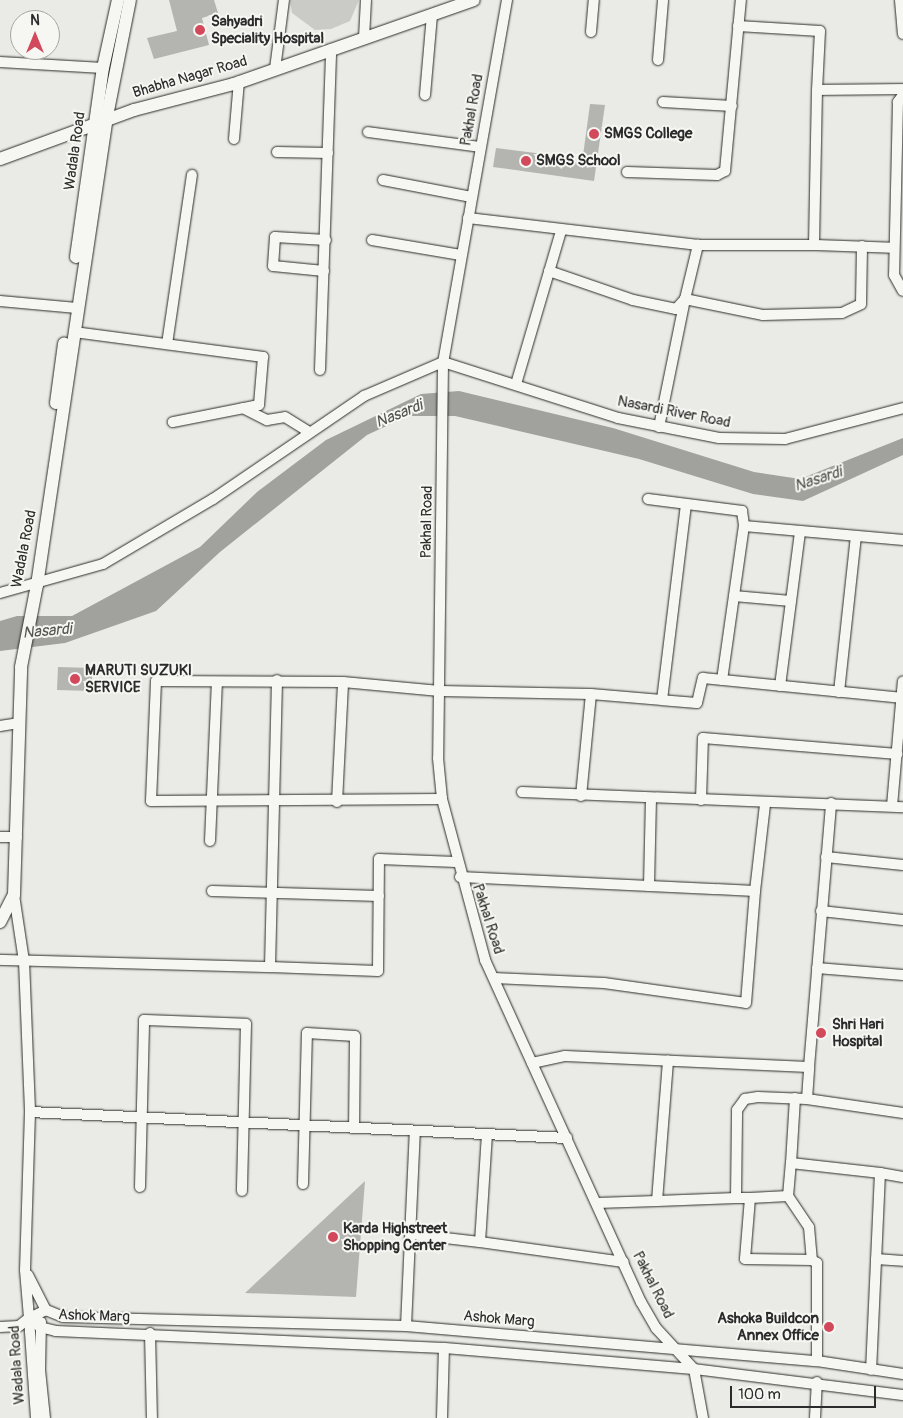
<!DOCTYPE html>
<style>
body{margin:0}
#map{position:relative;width:903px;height:1418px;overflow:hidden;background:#eaeae6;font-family:Pangolin,sans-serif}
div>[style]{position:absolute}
.green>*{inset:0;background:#cacac7}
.water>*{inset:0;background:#a1a19e}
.building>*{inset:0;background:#b4b4b1}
.roads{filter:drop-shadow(0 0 1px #2b2b2b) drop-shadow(0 0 1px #2b2b2b)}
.minor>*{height:10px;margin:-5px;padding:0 5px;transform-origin:5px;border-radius:5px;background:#f6f6f2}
.major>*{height:12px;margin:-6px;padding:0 6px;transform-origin:6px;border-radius:6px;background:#f6f6f2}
.dots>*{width:14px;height:14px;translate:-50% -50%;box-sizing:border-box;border:2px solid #f6f6f2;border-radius:50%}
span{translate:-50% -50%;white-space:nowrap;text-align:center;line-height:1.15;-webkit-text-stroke:4px #f6f6f2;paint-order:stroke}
.poi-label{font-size:15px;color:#2b2b2b;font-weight:700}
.left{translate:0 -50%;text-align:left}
.right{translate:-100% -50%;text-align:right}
.street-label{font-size:15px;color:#2b2b2b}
.water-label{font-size:16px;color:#545453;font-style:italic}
.north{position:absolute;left:10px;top:10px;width:50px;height:50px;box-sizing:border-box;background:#f6f6f2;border:1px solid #a5a5a2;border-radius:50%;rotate:0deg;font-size:14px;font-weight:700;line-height:20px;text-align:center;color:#2b2b2b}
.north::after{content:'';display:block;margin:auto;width:18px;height:22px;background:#d1495b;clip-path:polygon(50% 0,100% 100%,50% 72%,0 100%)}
.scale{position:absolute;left:730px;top:1386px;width:146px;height:22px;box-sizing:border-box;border:2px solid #2b2b2b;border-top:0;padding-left:6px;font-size:15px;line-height:18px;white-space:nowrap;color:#2b2b2b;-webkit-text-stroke:4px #f6f6f2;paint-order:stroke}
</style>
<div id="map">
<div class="green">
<i style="clip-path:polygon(290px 0,359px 0,350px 21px,331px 29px,315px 30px,292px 13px)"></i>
</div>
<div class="water">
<i style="clip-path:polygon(459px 391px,613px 428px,754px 472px,800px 479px,903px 438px,903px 455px,803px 501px,753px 494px,639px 459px,455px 416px,408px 416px,367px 435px,220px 552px,156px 611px,65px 643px,0 651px,0 621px,17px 616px,72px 616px,200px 547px,257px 492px,326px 440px,421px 394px)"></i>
</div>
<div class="building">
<i style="clip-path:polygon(169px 0,214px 0,218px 13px,202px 18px,209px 45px,154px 59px,147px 38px,177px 31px)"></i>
<i style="clip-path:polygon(590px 104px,605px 105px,594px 181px,493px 167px,496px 148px,559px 156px,559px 160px,582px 163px)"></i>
<i style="clip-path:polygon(58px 667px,92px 668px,92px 691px,57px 690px)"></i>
<i style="clip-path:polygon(365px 1181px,356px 1297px,245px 1293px)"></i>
</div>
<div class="roads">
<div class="minor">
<i style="left:507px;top:0;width:368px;rotate:100deg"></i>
<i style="left:443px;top:362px;width:396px;rotate:90.7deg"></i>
<i style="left:438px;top:758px;width:41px;rotate:84.4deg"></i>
<i style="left:442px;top:799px;width:167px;rotate:75deg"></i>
<i style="left:485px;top:960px;width:376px;rotate:65.5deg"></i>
<i style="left:641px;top:1302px;width:30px;rotate:60deg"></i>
<i style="left:656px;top:1328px;width:56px;rotate:47.2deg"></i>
<i style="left:694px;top:1369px;width:50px;rotate:79.6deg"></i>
<i style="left:900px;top:0;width:34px;rotate:85deg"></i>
<i style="left:738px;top:26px;width:82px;rotate:3.5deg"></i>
<i style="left:820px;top:31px;width:59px;rotate:92.9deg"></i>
<i style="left:591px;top:32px;width:32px;rotate:-85deg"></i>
<i style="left:364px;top:38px;width:38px;rotate:-87deg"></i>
<i style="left:658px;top:60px;width:60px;rotate:-85.2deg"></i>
<i style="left:0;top:62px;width:103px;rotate:3.3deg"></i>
<i style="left:275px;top:69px;width:70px;rotate:-82.6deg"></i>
<i style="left:425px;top:95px;width:80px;rotate:-85deg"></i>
<i style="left:903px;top:95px;width:9px;rotate:126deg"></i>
<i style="left:898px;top:102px;width:173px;rotate:91.3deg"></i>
<i style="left:894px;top:275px;width:18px;rotate:61deg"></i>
<i style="left:663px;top:102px;width:69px;rotate:3.3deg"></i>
<i style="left:368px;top:132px;width:113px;rotate:7.6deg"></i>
<i style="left:234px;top:139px;width:58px;rotate:-85.1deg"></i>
<i style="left:277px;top:152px;width:51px;rotate:1.1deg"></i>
<i style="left:627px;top:172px;width:90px;rotate:1.9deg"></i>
<i style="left:717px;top:175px;width:9px;rotate:-27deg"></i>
<i style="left:725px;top:171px;width:172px;rotate:-84.7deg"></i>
<i style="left:383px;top:180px;width:90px;rotate:10.9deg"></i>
<i style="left:468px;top:218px;width:232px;rotate:6.7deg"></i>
<i style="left:698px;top:245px;width:116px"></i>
<i style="left:814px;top:245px;width:155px;rotate:-88.9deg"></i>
<i style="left:817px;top:90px;width:86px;rotate:-0.7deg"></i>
<i style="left:372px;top:240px;width:90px;rotate:9.6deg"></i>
<i style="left:814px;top:245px;width:80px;rotate:2.1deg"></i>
<i style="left:324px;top:271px;width:51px;rotate:-174.4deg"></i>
<i style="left:273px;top:266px;width:29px;rotate:-86deg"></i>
<i style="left:275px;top:237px;width:51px;rotate:3.4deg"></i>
<i style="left:549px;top:271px;width:89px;rotate:19deg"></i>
<i style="left:633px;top:300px;width:44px;rotate:11.8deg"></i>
<i style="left:676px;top:309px;width:13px;rotate:-48deg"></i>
<i style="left:685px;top:299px;width:56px;rotate:-76.5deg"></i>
<i style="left:0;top:301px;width:77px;rotate:5.2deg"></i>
<i style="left:74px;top:332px;width:191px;rotate:7.5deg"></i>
<i style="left:263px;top:357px;width:48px;rotate:94.8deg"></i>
<i style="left:259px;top:405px;width:88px;rotate:168.8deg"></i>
<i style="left:167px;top:344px;width:171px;rotate:-81.6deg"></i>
<i style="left:320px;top:370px;width:321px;rotate:-88deg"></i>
<i style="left:516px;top:384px;width:159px;rotate:-73.6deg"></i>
<i style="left:243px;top:408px;width:27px;rotate:27deg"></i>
<i style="left:267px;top:420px;width:18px;rotate:-9deg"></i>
<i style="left:285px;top:417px;width:28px;rotate:32deg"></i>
<i style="left:659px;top:427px;width:131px;rotate:-78.5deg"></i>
<i style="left:685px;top:299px;width:80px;rotate:11.6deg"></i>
<i style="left:763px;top:315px;width:79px;rotate:-1.5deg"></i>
<i style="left:842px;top:313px;width:21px;rotate:-25deg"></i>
<i style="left:861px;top:304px;width:58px;rotate:-89deg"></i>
<i style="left:648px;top:499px;width:95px;rotate:7.3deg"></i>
<i style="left:742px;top:511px;width:15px;rotate:82deg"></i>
<i style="left:744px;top:526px;width:160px;rotate:5deg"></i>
<i style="left:0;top:593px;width:107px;rotate:-15.7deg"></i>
<i style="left:103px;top:564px;width:128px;rotate:-30.6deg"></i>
<i style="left:213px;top:499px;width:183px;rotate:-34.3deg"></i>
<i style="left:364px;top:396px;width:86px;rotate:-23.3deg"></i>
<i style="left:443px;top:362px;width:184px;rotate:17.7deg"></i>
<i style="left:618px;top:418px;width:103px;rotate:11.2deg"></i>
<i style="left:719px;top:438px;width:66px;rotate:0.9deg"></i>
<i style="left:785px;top:439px;width:122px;rotate:-14.7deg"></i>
<i style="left:734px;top:596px;width:57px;rotate:5deg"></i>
<i style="left:722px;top:680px;width:156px;rotate:-81.9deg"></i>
<i style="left:780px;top:686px;width:156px;rotate:-82.6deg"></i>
<i style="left:839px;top:692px;width:157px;rotate:-83.8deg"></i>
<i style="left:662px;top:700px;width:197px;rotate:-83deg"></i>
<i style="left:0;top:726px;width:20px;rotate:-9deg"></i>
<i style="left:522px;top:792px;width:381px;rotate:2.3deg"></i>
<i style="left:581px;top:796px;width:102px;rotate:-84.4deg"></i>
<i style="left:442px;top:799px;width:291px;rotate:179.6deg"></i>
<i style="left:151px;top:801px;width:120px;rotate:-87.6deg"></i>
<i style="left:156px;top:681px;width:187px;rotate:0.3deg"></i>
<i style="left:343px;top:682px;width:97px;rotate:5.3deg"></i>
<i style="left:440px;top:691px;width:151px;rotate:1.1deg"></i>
<i style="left:591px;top:694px;width:106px;rotate:4.9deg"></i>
<i style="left:697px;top:703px;width:26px;rotate:-77deg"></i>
<i style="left:703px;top:678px;width:201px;rotate:5.7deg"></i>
<i style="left:701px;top:800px;width:62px;rotate:-88.2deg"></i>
<i style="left:703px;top:738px;width:195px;rotate:4.7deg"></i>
<i style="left:337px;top:802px;width:120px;rotate:-87.1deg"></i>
<i style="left:892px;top:806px;width:125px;rotate:-85deg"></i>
<i style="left:0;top:837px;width:17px"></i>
<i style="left:210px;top:841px;width:158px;rotate:-87.5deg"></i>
<i style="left:826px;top:857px;width:77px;rotate:5.9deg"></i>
<i style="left:460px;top:877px;width:295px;rotate:2.7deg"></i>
<i style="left:755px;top:891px;width:88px;rotate:-83.4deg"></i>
<i style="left:649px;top:886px;width:87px;rotate:-88.7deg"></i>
<i style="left:212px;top:891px;width:167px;rotate:1.7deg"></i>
<i style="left:14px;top:895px;width:67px;rotate:81.4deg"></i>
<i style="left:24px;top:961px;width:151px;rotate:87.7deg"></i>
<i style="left:30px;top:1112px;width:158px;rotate:91.8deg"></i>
<i style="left:25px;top:1270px;width:48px;rotate:85.2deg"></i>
<i style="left:29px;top:1318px;width:14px;rotate:39deg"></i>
<i style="left:40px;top:1327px;width:16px;rotate:14deg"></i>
<i style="left:56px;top:1331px;width:388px;rotate:2.5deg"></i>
<i style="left:444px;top:1348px;width:251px;rotate:4.8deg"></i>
<i style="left:694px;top:1369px;width:211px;rotate:7.1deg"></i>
<i style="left:821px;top:911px;width:82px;rotate:6.3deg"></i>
<i style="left:0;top:960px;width:270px;rotate:1.5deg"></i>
<i style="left:270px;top:967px;width:287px;rotate:-88.6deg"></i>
<i style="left:270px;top:967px;width:108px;rotate:2.1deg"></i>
<i style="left:378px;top:971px;width:112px;rotate:-89.5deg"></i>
<i style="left:379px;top:859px;width:77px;rotate:2.2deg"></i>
<i style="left:817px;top:968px;width:86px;rotate:4.7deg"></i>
<i style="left:494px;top:978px;width:110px;rotate:2.6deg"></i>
<i style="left:604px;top:983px;width:143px;rotate:8deg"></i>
<i style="left:746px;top:1003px;width:112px;rotate:-85.4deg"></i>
<i style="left:532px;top:1063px;width:34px;rotate:-12deg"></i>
<i style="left:565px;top:1056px;width:244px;rotate:2.6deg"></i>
<i style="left:809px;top:1067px;width:265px;rotate:-85.2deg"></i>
<i style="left:795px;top:1098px;width:65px;rotate:93.5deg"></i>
<i style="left:791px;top:1163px;width:90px;rotate:6.4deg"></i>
<i style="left:880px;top:1173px;width:197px;rotate:92.6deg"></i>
<i style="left:807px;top:1099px;width:97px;rotate:8.3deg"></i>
<i style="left:30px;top:1112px;width:538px;rotate:2.77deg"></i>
<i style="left:487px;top:1134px;width:108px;rotate:93.7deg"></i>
<i style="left:480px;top:1242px;width:145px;rotate:7.9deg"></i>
<i style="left:880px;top:1173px;width:23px;rotate:10deg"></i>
<i style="left:303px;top:1184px;width:151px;rotate:-88.5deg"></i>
<i style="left:307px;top:1033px;width:48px;rotate:3.6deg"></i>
<i style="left:355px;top:1036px;width:91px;rotate:90.6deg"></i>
<i style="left:140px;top:1187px;width:167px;rotate:-88.6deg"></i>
<i style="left:144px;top:1020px;width:102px;rotate:2.2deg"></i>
<i style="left:246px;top:1024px;width:167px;rotate:91.4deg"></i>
<i style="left:788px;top:1196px;width:37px;rotate:56deg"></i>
<i style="left:809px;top:1227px;width:33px;rotate:85deg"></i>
<i style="left:736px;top:1198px;width:14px"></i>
<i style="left:750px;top:1198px;width:61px;rotate:94.7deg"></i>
<i style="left:745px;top:1259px;width:67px;rotate:0.9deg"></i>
<i style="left:812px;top:1260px;width:6px;rotate:31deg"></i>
<i style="left:817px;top:1263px;width:98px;rotate:90deg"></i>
<i style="left:750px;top:1198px;width:38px;rotate:-3deg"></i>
<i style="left:788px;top:1196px;width:33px;rotate:-85deg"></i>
<i style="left:657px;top:1201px;width:79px;rotate:-2.2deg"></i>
<i style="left:736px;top:1198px;width:88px;rotate:-89.3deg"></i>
<i style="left:737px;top:1110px;width:14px;rotate:-54deg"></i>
<i style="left:745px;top:1099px;width:13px;rotate:-9deg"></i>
<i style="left:758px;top:1097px;width:49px;rotate:2.3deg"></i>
<i style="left:807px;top:1099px;width:32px;rotate:-86deg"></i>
<i style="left:597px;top:1203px;width:60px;rotate:-1.9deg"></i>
<i style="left:657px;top:1201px;width:141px;rotate:-85.5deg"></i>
<i style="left:411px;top:1234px;width:69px;rotate:6.6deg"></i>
<i style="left:876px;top:1259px;width:27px;rotate:4deg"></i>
<i style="left:28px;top:1275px;width:39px;rotate:63deg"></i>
<i style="left:46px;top:1310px;width:18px;rotate:22deg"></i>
<i style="left:63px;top:1317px;width:343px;rotate:1.5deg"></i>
<i style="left:406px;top:1326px;width:412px;rotate:4.9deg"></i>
<i style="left:817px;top:1361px;width:87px;rotate:8.6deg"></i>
<i style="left:41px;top:1322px;width:48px;rotate:91.2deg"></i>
<i style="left:40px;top:1370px;width:48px;rotate:84.1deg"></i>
<i style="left:406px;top:1326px;width:195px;rotate:-87.4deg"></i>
<i style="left:0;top:1327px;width:19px;rotate:-3deg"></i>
<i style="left:19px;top:1326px;width:13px;rotate:-39deg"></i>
<i style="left:150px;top:1333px;width:85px;rotate:88.7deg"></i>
<i style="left:36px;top:1418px;width:100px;rotate:-94deg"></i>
<i style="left:29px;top:1318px;width:19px;rotate:-25deg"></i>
<i style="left:442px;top:1418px;width:70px;rotate:-88.4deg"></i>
<i style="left:815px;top:1418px;width:36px;rotate:-87deg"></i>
</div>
<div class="major">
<i style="left:0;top:159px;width:143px;rotate:-20.1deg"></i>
<i style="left:134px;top:110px;width:103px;rotate:-14.6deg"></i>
<i style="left:234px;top:84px;width:254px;rotate:-19.3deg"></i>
<i style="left:76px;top:257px;width:191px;rotate:-81.9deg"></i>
<i style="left:103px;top:68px;width:70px;rotate:-77.6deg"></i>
<i style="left:56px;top:403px;width:60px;rotate:-82.3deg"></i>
<i style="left:0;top:922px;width:30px;rotate:-63deg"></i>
<i style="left:14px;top:895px;width:228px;rotate:-88.2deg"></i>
<i style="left:21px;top:667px;width:84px;rotate:-79deg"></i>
<i style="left:37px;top:585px;width:469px;rotate:-81.5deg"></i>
<i style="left:106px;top:121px;width:123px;rotate:-78.8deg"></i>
</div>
</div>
<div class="dots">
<i style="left:200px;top:30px;background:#d1495b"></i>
<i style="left:594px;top:134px;background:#d1495b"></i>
<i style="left:526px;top:161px;background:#d1495b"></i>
<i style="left:75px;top:679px;background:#d1495b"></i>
<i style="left:821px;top:1033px;background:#d1495b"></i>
<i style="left:333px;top:1237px;background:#d1495b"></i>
<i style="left:829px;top:1327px;background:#d1495b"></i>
</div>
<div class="poi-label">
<span class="left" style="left:211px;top:30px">Sahyadri<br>Speciality Hospital</span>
<span class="left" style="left:604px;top:134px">SMGS College</span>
<span class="left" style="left:536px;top:161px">SMGS School</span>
<span class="left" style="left:85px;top:679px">MARUTI SUZUKI<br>SERVICE</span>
<span class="left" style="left:832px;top:1033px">Shri Hari<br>Hospital</span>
<span class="left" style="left:343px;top:1237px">Karda Highstreet<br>Shopping Center</span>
<span class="right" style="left:819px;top:1327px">Ashoka Buildcon<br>Annex Office</span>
</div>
<div class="street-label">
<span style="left:190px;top:77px;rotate:-16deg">Bhabha Nagar Road</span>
<span style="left:472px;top:110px;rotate:-80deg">Pakhal Road</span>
<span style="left:75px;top:151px;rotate:-82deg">Wadala Road</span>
<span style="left:674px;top:412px;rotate:11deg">Nasardi River Road</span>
<span style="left:427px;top:522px;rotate:-89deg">Pakhal Road</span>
<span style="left:24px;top:549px;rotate:-79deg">Wadala Road</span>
<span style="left:488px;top:919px;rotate:72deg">Pakhal Road</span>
<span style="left:653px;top:1285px;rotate:63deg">Pakhal Road</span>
<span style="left:94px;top:1316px;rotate:2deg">Ashok Marg</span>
<span style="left:499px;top:1319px;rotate:5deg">Ashok Marg</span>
<span style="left:17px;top:1365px;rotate:-94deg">Wadala Road</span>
</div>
<div class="water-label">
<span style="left:399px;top:414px;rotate:-22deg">Nasardi</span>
<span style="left:818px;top:479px;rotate:-18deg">Nasardi</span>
<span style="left:47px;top:631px;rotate:-5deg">Nasardi</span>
</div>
<div class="north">N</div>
<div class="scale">100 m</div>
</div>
